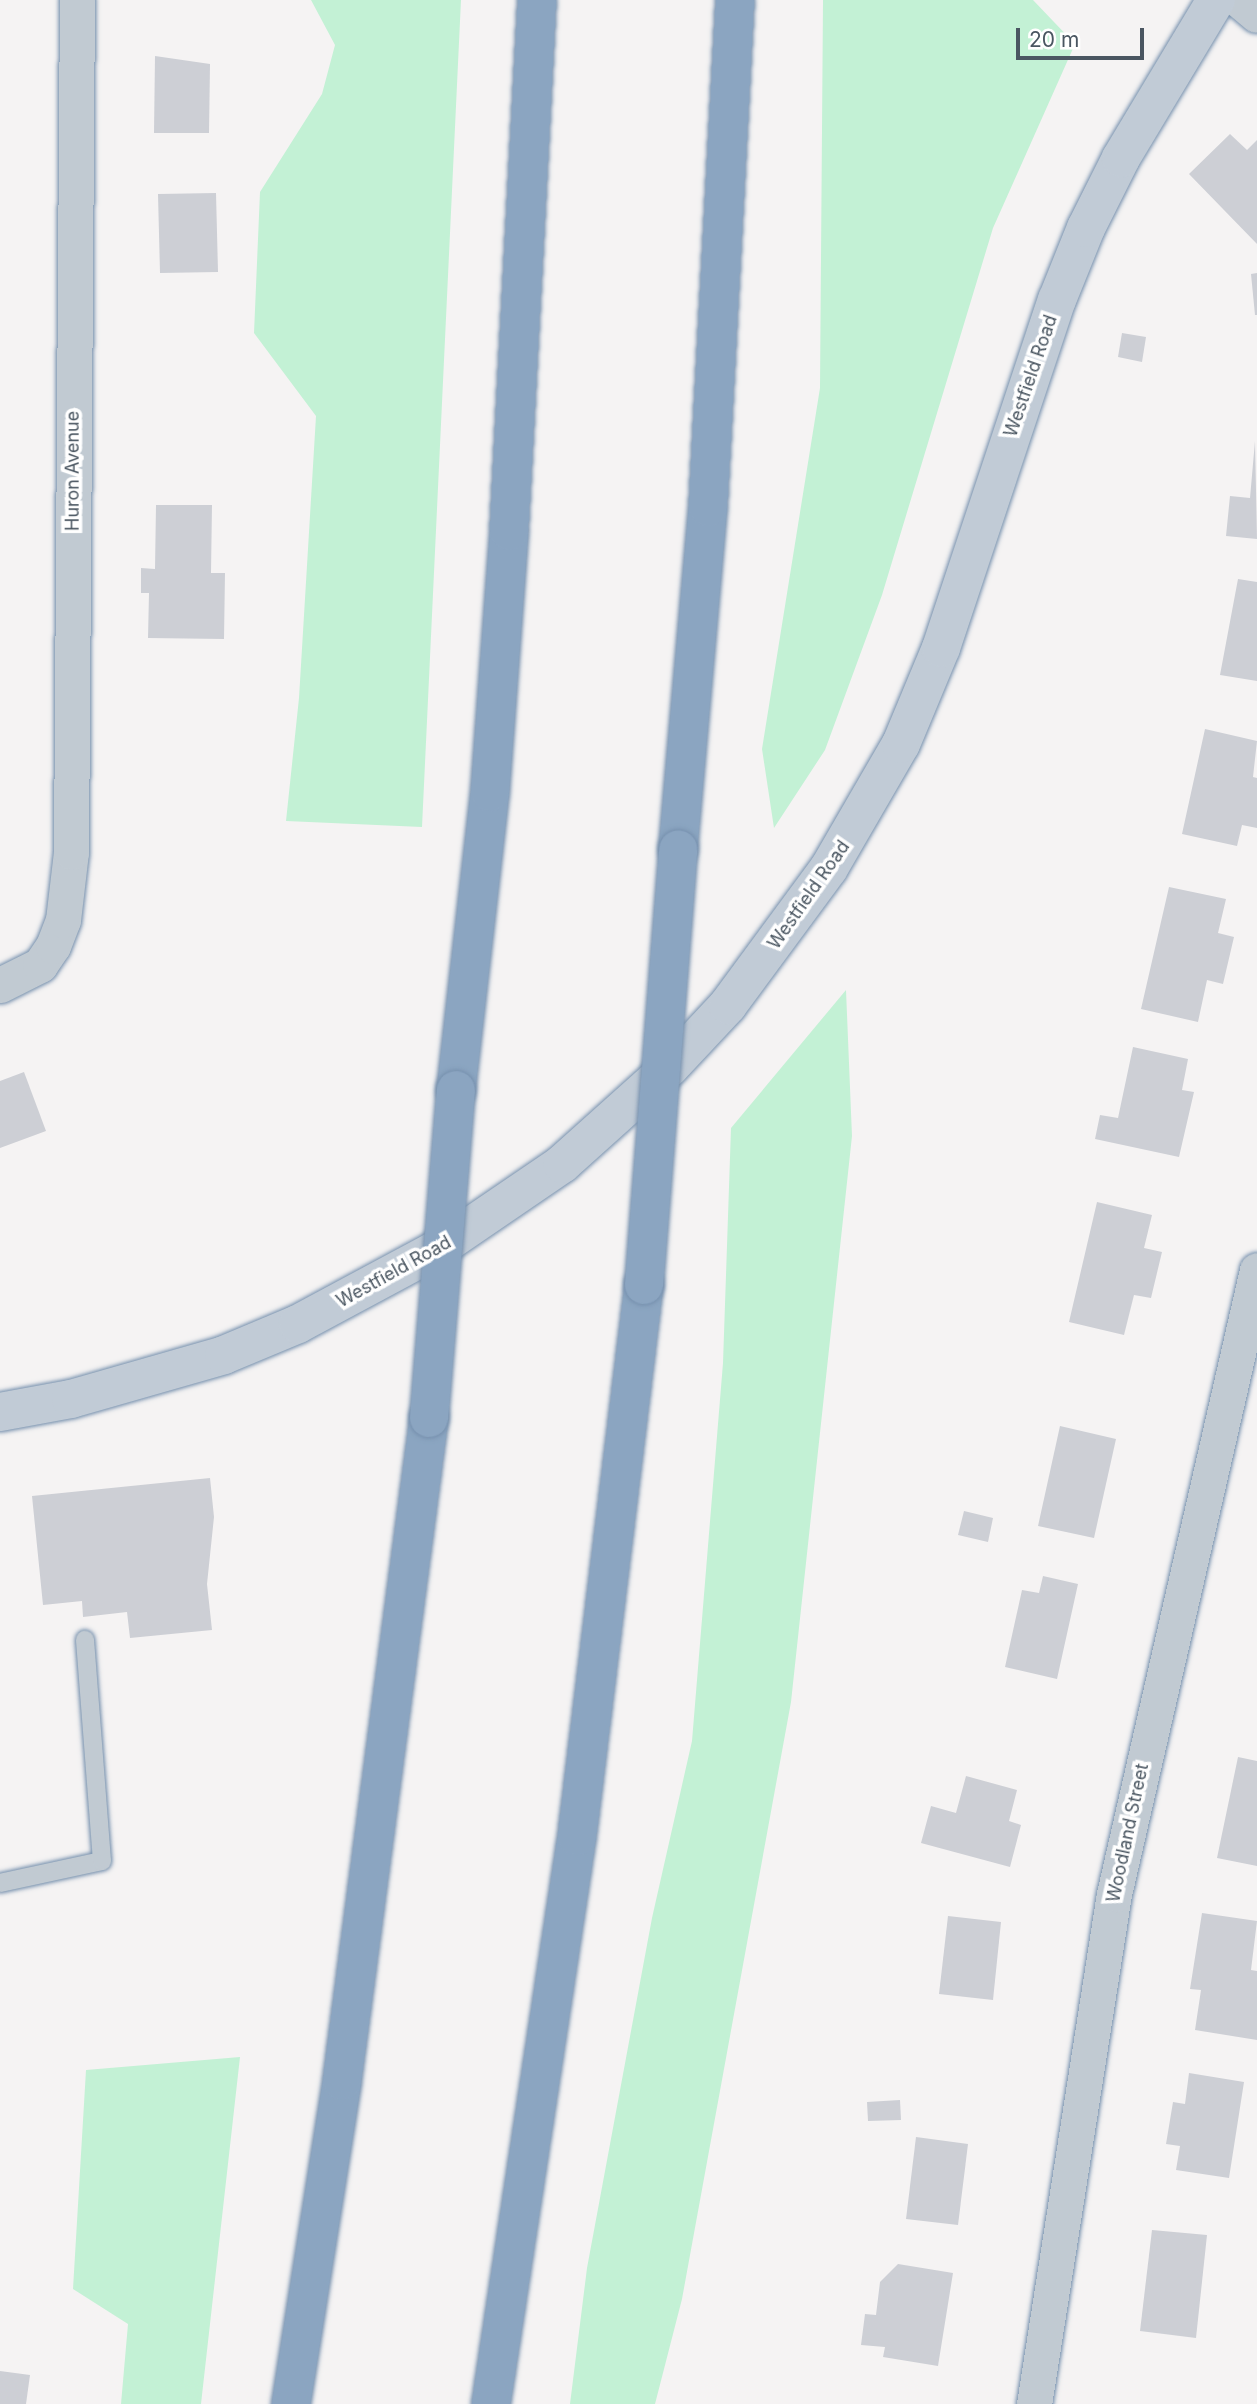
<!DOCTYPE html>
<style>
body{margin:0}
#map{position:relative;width:1257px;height:2404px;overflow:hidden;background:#f5f3f3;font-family:Inter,sans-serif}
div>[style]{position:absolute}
.green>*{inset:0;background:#c3f1d5}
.building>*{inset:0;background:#cdcfd5}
.roads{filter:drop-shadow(0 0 2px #7690ad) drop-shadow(0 0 2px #7690ad)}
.lane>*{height:18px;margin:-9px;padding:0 9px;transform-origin:9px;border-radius:9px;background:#c1cad2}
.street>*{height:35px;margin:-17.5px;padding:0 17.5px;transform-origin:17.5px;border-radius:17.5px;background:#c1cad2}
.secondary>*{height:38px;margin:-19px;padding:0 19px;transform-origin:19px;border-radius:19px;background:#c1cbd6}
.highway>*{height:38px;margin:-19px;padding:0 19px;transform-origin:19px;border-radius:19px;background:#8ba5c1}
.bridges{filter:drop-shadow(0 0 2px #7690ad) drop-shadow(0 0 2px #7690ad)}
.highway-bridge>*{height:38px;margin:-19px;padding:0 19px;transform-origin:19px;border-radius:19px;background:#8ba5c1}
span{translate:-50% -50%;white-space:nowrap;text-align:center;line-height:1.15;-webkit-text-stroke:7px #fff;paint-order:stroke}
.street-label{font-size:18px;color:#4a5661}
.scale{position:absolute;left:1016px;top:28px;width:128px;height:32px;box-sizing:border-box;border:4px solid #4a5661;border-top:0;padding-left:9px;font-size:21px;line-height:24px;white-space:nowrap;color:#4a5661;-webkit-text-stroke:5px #fff;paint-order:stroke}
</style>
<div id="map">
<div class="green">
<i style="clip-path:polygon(311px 0,461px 0,422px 827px,286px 821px,299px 698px,316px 416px,254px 333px,260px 192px,322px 94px,335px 45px)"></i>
<i style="clip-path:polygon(823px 0,1033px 0,1075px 44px,993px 228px,882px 595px,825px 750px,774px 828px,762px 749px,820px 388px)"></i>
<i style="clip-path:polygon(846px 990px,852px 1136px,791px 1702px,682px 2299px,655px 2404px,570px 2404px,587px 2268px,652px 1918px,692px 1741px,723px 1363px,731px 1128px)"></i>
<i style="clip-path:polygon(240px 2057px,201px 2404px,121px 2404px,128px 2324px,73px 2289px,86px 2070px)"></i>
</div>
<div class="building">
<i style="clip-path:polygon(155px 56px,210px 64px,209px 133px,154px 133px)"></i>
<i style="clip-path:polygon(1230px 134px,1247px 150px,1257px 140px,1257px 244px,1189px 174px)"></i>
<i style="clip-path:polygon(216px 193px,218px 272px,160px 273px,158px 194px)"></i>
<i style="clip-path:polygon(1257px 273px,1257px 315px,1255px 315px,1251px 274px)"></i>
<i style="clip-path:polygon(1122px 333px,1146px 337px,1142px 362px,1118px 357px)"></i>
<i style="clip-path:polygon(1255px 441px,1257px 539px,1226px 536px,1230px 496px,1250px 498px)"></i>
<i style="clip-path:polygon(156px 505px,212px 505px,211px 573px,225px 573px,224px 639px,148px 638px,149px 593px,141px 593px,141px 568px,155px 569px)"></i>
<i style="clip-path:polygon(1238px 579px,1257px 582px,1257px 681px,1220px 675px)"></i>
<i style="clip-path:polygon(1205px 729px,1257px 741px,1253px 777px,1257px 778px,1257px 828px,1242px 825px,1237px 846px,1182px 834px)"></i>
<i style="clip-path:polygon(1169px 887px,1226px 899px,1218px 933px,1234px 937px,1223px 984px,1207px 980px,1198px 1022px,1141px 1009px)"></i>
<i style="clip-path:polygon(1133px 1047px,1188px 1059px,1182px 1090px,1194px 1092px,1179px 1157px,1095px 1139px,1100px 1115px,1118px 1118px)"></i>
<i style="clip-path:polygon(24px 1072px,46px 1131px,0 1148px,0 1081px)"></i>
<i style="clip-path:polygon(1097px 1202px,1152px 1215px,1144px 1248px,1162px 1252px,1151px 1298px,1134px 1295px,1124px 1335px,1069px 1322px)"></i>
<i style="clip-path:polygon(1060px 1426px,1116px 1439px,1094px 1538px,1038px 1526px)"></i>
<i style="clip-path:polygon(210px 1478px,214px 1517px,207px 1584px,212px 1630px,130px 1638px,127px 1612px,83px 1617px,82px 1601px,43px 1605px,32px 1496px)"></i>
<i style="clip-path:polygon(964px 1511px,993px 1518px,988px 1542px,958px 1535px)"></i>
<i style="clip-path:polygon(1043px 1576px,1078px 1584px,1057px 1679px,1005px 1667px,1022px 1590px,1039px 1593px)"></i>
<i style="clip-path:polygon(1238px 1757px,1257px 1761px,1257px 1866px,1217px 1858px)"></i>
<i style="clip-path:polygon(966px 1776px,1017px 1790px,1009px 1821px,1021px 1825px,1010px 1867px,921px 1843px,931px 1806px,956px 1813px)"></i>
<i style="clip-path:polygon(1202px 1913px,1257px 1921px,1251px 1970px,1257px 1971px,1257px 2040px,1195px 2030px,1201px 1990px,1190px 1989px)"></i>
<i style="clip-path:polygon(948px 1916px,1001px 1922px,993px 2000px,939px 1994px)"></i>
<i style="clip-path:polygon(1189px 2073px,1244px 2082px,1229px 2178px,1176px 2170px,1180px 2146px,1166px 2144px,1173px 2102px,1185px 2104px)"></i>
<i style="clip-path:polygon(900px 2100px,901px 2120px,868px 2121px,867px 2102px)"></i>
<i style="clip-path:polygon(916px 2137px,968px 2144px,958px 2225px,906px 2219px)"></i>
<i style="clip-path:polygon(1152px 2230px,1207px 2235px,1196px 2338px,1140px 2331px)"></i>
<i style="clip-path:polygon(898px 2264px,953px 2273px,938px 2366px,883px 2357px,885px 2347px,861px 2345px,865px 2314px,876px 2315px,880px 2282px)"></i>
<i style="clip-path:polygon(0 2371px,30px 2375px,26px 2404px,0 2404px)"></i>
</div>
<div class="roads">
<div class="lane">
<i style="left:0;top:1883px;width:104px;rotate:-12.2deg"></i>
<i style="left:102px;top:1861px;width:222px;rotate:-94.4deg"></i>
</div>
<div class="street">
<i style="left:1239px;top:0;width:23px;rotate:40deg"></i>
<i style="left:0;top:985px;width:45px;rotate:-26.6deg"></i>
<i style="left:40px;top:965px;width:23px;rotate:-56deg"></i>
<i style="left:53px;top:946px;width:28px;rotate:-69deg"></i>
<i style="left:63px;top:920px;width:68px;rotate:-83.3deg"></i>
<i style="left:71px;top:852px;width:852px;rotate:-89.6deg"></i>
<i style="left:1034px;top:2404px;width:516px;rotate:-81.09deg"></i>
<i style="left:1114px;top:1894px;width:640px;rotate:-77.09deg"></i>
</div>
<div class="secondary">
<i style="left:0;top:1412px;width:72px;rotate:-10.4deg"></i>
<i style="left:71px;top:1399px;width:159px;rotate:-16deg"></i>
<i style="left:224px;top:1355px;width:80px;rotate:-22.7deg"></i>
<i style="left:298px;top:1324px;width:157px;rotate:-28.2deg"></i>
<i style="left:436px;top:1250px;width:153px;rotate:-34.3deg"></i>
<i style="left:562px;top:1164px;width:145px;rotate:-41.9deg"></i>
<i style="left:670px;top:1067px;width:85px;rotate:-46.9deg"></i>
<i style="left:728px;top:1005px;width:170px;rotate:-53.6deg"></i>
<i style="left:829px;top:868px;width:143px;rotate:-59.9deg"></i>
<i style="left:901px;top:744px;width:104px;rotate:-67.4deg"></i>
<i style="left:941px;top:648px;width:367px;rotate:-71.6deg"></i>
<i style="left:1057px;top:300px;width:78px;rotate:-68.1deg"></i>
<i style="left:1086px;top:228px;width:78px;rotate:-63.4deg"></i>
<i style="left:1121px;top:158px;width:184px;rotate:-59deg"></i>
</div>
<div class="highway">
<i style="left:678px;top:849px;width:343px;rotate:-85deg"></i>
<i style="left:708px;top:507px;width:508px;rotate:-86.95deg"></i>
<i style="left:456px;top:1090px;width:300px;rotate:-83.5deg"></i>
<i style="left:490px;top:792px;width:262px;rotate:-85.8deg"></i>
<i style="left:509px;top:531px;width:532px;rotate:-86.98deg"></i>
<i style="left:291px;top:2404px;width:327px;rotate:-81deg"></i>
<i style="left:342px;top:2081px;width:669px;rotate:-82.52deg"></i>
<i style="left:491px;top:2404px;width:574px;rotate:-81.39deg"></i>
<i style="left:577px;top:1836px;width:555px;rotate:-83.07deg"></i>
</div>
</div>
<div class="bridges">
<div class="highway-bridge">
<i style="left:644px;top:1285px;width:437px;rotate:-85.5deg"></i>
<i style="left:429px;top:1418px;width:329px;rotate:-85.3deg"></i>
</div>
</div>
<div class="street-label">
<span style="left:1031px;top:376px;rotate:-71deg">Westfield Road</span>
<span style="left:73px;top:471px;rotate:-90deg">Huron Avenue</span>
<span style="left:809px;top:895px;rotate:-55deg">Westfield Road</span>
<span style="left:394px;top:1272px;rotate:-29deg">Westfield Road</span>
<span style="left:1128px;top:1833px;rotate:-78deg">Woodland Street</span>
</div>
<div class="scale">20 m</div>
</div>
